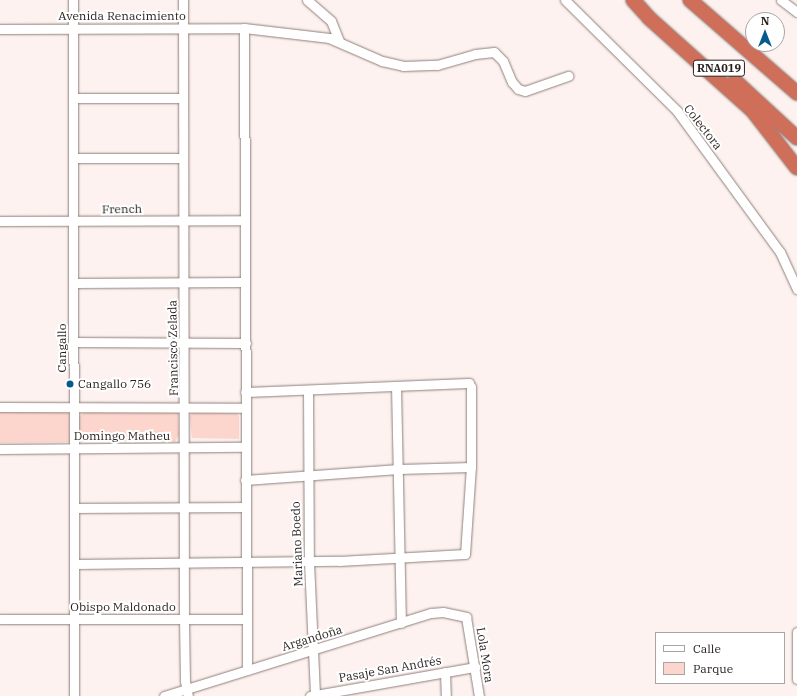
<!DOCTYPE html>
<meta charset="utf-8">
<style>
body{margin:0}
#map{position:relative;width:797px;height:696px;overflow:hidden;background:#fdf2ef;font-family:"IBM Plex Serif",serif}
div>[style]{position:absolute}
.green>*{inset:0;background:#fcd6cd}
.roads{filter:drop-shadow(0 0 1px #8f7f7b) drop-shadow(0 0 1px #8f7f7b)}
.minor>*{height:9px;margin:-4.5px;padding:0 4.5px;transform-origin:4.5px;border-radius:4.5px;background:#fff}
.highway>*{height:14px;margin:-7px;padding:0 7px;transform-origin:7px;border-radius:7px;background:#cf6f5a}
.dots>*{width:11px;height:11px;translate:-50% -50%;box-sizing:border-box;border:2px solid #fff;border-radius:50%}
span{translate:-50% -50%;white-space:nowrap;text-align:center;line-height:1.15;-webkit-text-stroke:4px #fff;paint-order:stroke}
.shield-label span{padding:1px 3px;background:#fff;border:1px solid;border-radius:3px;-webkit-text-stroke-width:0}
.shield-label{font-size:11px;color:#261f1e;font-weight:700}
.street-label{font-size:12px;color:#261f1e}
.poi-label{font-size:12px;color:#261f1e}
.left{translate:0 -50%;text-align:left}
.legend{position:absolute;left:655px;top:632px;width:130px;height:52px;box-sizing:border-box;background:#fff;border:1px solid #a8a5a5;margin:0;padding:5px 7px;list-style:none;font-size:12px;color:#261f1e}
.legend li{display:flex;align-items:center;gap:8px;height:20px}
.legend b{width:20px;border:1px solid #a8a5a5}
.north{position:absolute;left:745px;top:12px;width:40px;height:40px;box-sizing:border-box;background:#fff;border:1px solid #a8a5a5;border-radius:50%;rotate:0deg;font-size:11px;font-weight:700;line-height:16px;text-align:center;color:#261f1e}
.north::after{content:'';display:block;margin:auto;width:14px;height:18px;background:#065a8c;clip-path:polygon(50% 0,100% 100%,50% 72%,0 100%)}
</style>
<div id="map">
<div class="green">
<i style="clip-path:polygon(0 410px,69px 411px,70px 442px,0 443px)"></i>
<i style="clip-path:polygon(87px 410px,178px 412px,179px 435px,175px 442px,82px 440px,79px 437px,79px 417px)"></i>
<i style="clip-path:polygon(195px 410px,236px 412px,239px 416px,239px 439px,192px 438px,190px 416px)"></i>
</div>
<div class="roads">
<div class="minor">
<i style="left:73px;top:0;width:696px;rotate:89.92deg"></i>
<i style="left:183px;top:0;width:619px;rotate:89.91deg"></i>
<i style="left:184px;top:619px;width:62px;rotate:89.1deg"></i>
<i style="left:185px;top:681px;width:15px;rotate:79deg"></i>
<i style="left:307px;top:0;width:32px;rotate:41deg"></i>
<i style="left:331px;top:21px;width:22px;rotate:68deg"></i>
<i style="left:565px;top:0;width:158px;rotate:44.7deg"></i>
<i style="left:677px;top:111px;width:175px;rotate:53.9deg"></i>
<i style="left:780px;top:252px;width:41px;rotate:65.3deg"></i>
<i style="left:781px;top:0;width:20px;rotate:37deg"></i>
<i style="left:244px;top:28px;width:642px;rotate:89.73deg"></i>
<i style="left:0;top:29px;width:244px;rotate:-0.2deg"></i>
<i style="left:244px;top:28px;width:86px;rotate:6.7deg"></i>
<i style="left:329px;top:38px;width:58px;rotate:23.5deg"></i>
<i style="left:382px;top:61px;width:22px;rotate:13deg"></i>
<i style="left:403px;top:66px;width:34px;rotate:-2deg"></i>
<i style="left:437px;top:65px;width:40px;rotate:-16deg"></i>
<i style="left:475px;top:54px;width:19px;rotate:-6deg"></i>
<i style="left:494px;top:52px;width:13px;rotate:45deg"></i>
<i style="left:503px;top:61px;width:23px;rotate:67deg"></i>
<i style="left:512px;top:82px;width:9px;rotate:49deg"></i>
<i style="left:518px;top:89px;width:7px;rotate:16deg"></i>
<i style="left:525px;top:91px;width:46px;rotate:-19.2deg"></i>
<i style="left:73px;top:98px;width:109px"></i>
<i style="left:73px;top:158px;width:110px"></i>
<i style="left:0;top:221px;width:245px;rotate:-0.2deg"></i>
<i style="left:74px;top:283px;width:171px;rotate:-0.3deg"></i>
<i style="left:74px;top:342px;width:172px;rotate:0.3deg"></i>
<i style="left:396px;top:386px;width:237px;rotate:88.8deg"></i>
<i style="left:308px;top:390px;width:172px;rotate:89.7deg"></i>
<i style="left:309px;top:562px;width:134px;rotate:87.4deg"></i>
<i style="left:0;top:407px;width:245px;rotate:0.2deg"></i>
<i style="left:0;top:449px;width:245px;rotate:-0.5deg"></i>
<i style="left:245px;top:480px;width:154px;rotate:-4.1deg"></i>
<i style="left:399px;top:469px;width:72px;rotate:-1.6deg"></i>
<i style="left:75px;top:508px;width:170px;rotate:-0.3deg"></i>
<i style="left:75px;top:564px;width:264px;rotate:-0.7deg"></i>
<i style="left:339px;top:561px;width:126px;rotate:-3.2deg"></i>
<i style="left:465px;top:554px;width:87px;rotate:-86.1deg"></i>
<i style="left:471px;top:467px;width:80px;rotate:-90deg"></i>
<i style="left:471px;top:387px;width:4px;rotate:-117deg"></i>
<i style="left:469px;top:383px;width:224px;rotate:177.7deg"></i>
<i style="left:0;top:619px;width:246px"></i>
<i style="left:797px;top:632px;width:47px;rotate:90deg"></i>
<i style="left:445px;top:672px;width:24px;rotate:88deg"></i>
<i style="left:164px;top:696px;width:280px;rotate:-17.3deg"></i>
<i style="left:431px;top:613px;width:12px;rotate:-5deg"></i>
<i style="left:443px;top:612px;width:24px;rotate:12deg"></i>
<i style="left:466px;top:617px;width:80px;rotate:80.7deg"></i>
<i style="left:310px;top:696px;width:168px;rotate:-10deg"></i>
</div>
<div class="highway">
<i style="left:633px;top:0;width:24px;rotate:48deg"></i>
<i style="left:649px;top:18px;width:138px;rotate:41.8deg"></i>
<i style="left:752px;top:110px;width:73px;rotate:52.2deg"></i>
<i style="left:690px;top:0;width:142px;rotate:41deg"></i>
<i style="left:735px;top:81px;width:84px;rotate:42.6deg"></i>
</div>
</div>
<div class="dots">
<i style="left:70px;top:384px;background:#065a8c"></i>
</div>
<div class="shield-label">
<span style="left:719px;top:68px">RNA019</span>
</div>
<div class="street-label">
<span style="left:122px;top:16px">Avenida Renacimiento</span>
<span style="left:703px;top:127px;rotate:52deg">Colectora</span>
<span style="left:122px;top:209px;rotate:-1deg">French</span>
<span style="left:62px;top:348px;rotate:-90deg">Cangallo</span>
<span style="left:173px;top:348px;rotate:-91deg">Francisco Zelada</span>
<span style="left:122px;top:436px">Domingo Matheu</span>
<span style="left:297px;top:544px;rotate:-92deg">Mariano Boedo</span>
<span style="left:123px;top:607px">Obispo Maldonado</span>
<span style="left:312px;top:638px;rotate:-17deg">Argandoña</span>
<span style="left:485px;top:655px;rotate:81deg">Lola Mora</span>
<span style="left:390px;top:669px;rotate:-10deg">Pasaje San Andrés</span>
</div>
<div class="poi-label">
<span class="left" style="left:78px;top:384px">Cangallo 756</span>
</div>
<ul class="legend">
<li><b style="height:5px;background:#fff"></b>Calle</li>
<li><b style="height:11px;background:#fcd6cd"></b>Parque</li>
</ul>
<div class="north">N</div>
</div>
